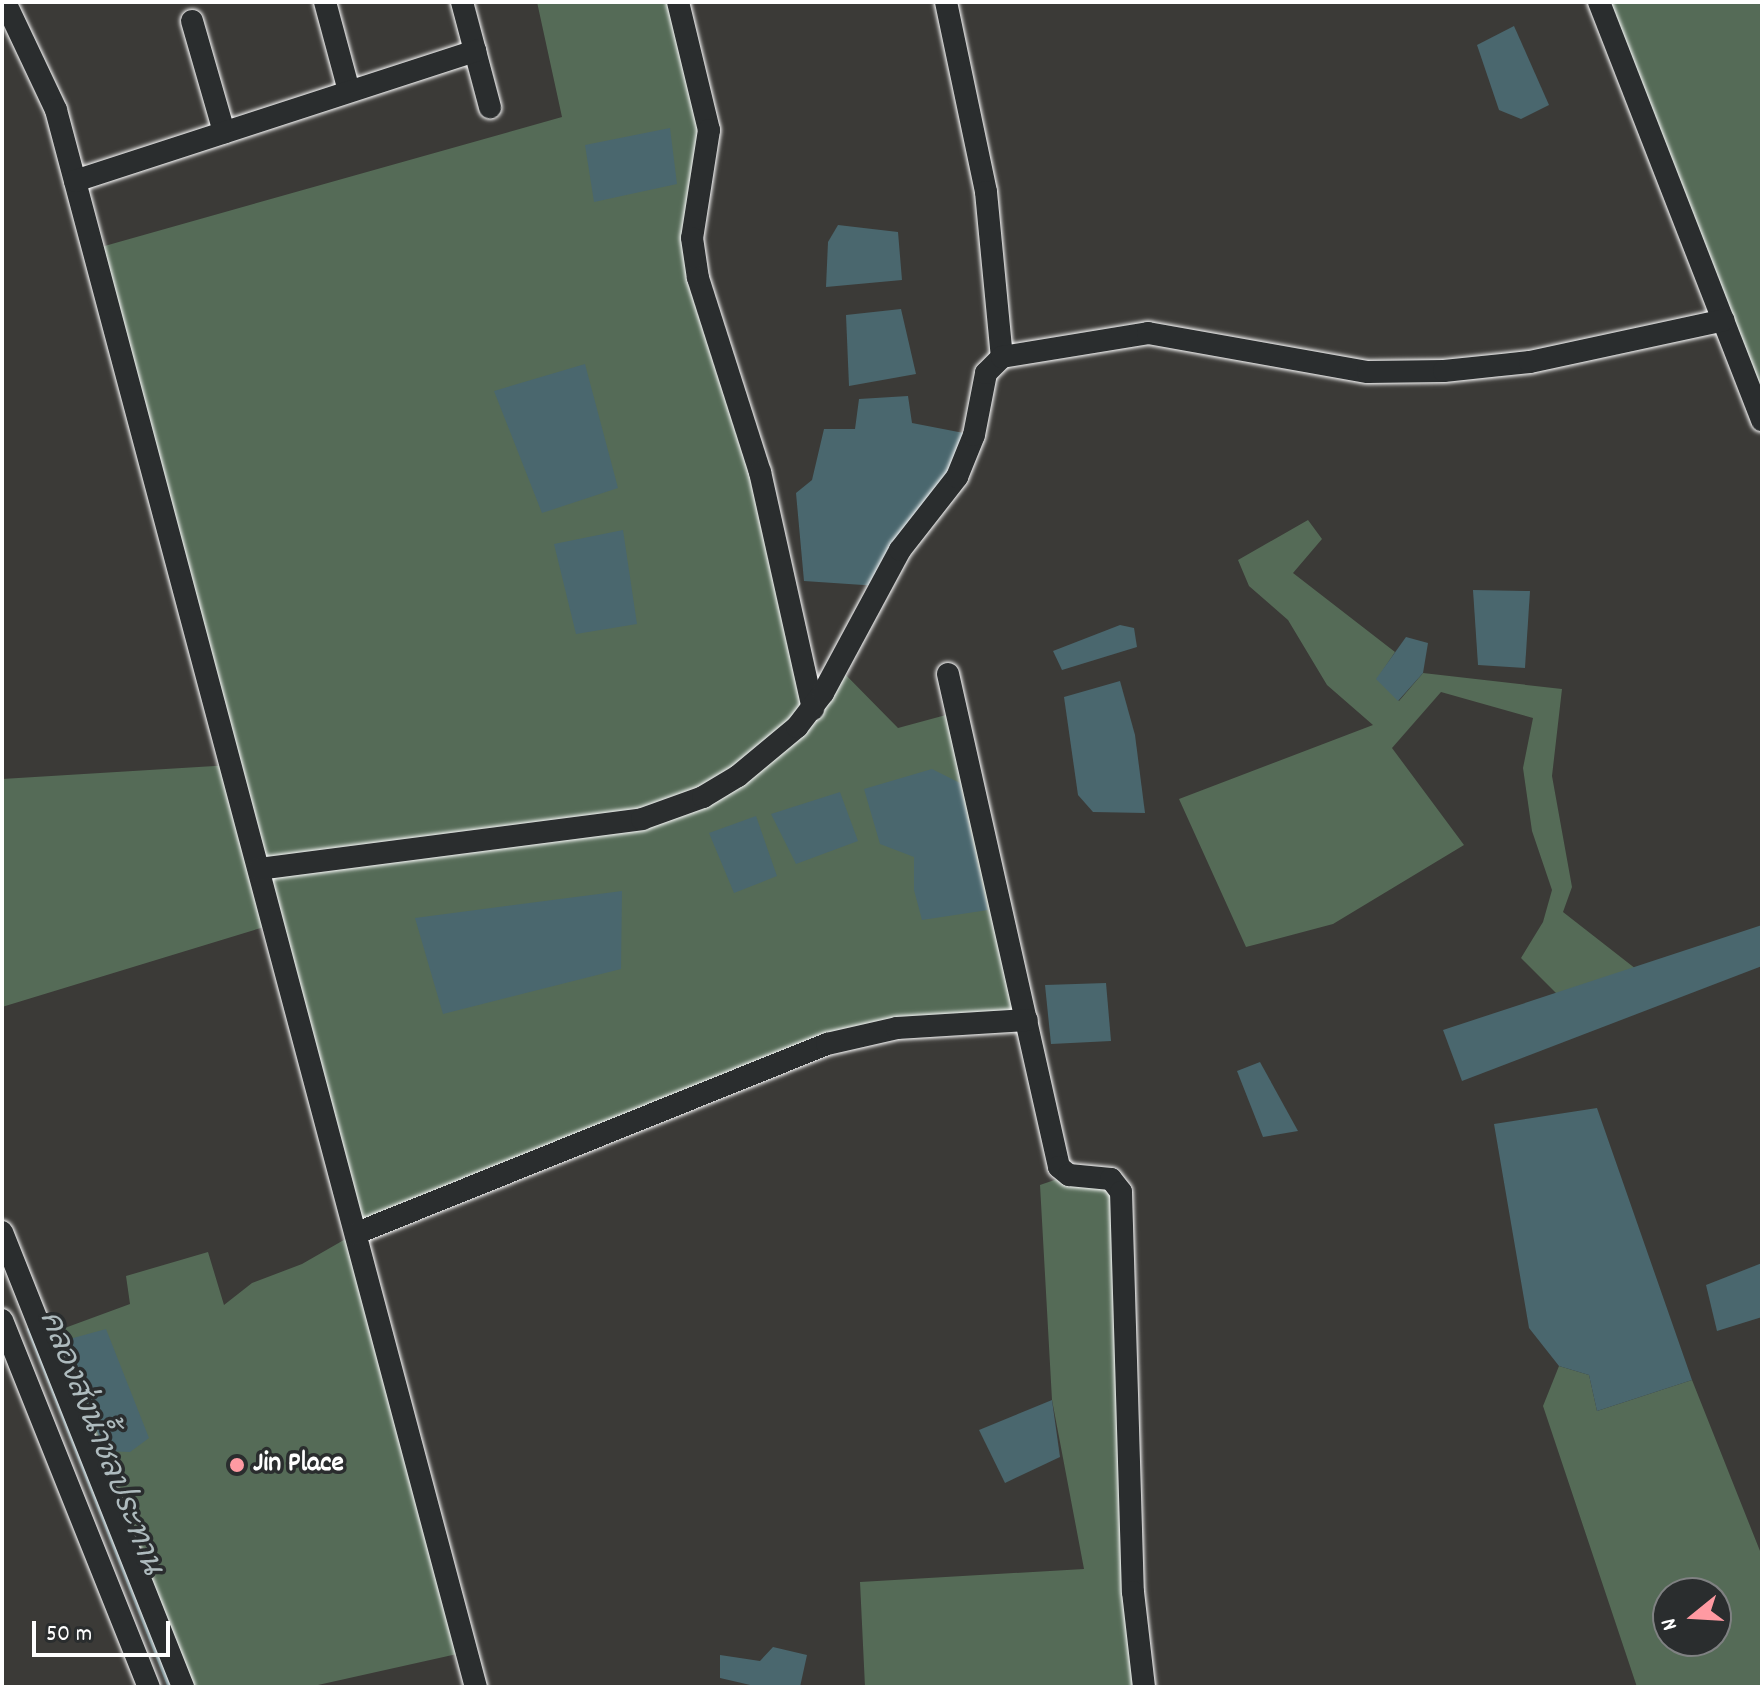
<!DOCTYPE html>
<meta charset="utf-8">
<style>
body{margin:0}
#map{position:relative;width:1764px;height:1689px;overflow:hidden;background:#3b3a37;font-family:Dekko,"Playpen Sans Thai",sans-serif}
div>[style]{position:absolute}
.green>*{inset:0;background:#556b57}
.water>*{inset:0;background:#4a676e}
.stream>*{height:5px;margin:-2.5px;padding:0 2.5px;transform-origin:2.5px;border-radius:2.5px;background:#4a676e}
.roads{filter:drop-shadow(0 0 2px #fff) drop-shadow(0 0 2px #fff)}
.minor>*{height:22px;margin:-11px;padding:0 11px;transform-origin:11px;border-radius:11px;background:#2a2d2e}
.dots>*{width:22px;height:22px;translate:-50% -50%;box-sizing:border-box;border:4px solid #2a2d2e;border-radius:50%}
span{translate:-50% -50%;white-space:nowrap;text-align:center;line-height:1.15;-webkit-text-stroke:7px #2a2d2e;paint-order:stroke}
.poi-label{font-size:28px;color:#fff;font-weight:700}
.left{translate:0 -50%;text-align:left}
.water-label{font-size:30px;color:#aebbbe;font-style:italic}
.frame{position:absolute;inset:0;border:4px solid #fff;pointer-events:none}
.north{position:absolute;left:1652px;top:1577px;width:80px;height:80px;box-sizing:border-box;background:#2a2d2e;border:2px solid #7f8182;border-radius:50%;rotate:252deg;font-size:22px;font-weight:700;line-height:32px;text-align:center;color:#fff}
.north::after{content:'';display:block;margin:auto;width:28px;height:36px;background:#ff9aa2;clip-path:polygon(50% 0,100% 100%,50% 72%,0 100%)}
.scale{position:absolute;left:32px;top:1621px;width:138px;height:36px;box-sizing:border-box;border:4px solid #fff;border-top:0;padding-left:10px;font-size:24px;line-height:28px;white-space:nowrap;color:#fff;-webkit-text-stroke:6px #2a2d2e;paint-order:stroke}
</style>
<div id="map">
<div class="green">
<i style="clip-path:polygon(537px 2px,678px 2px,706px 101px,692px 238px,813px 707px,837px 666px,898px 728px,957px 712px,1027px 1020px,897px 1028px,357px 1233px,466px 1652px,309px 1687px,183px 1687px,43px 1336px,130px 1304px,126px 1276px,208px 1252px,224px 1305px,252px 1283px,302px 1264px,356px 1233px,274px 924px,2px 1007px,2px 779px,231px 765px,94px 249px,562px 117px)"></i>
<i style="clip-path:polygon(1599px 2px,1762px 2px,1762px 399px)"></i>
<i style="clip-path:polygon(1308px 520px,1322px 539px,1293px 573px,1395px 652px,1377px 679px,1399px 701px,1423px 673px,1562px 689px,1552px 776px,1572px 887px,1563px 912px,1636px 969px,1557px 994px,1521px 958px,1543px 922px,1552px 890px,1532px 831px,1523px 768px,1533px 718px,1441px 692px,1392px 748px,1464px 845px,1333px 924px,1246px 947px,1179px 799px,1373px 725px,1327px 685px,1288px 620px,1249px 586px,1238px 560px)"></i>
<i style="clip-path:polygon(1069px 1175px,1111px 1179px,1144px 1687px,865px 1687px,860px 1582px,1084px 1569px,1052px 1400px,1040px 1185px)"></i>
<i style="clip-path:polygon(evenodd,1559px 1366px,1589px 1375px,1597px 1411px,1692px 1380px,1762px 1556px,1762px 1687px,1637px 1687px,1543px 1406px,1559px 1366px,1668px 1593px,1716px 1593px,1716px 1641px,1668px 1641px,1668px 1593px)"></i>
</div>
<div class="water">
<i style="clip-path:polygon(1514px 26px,1549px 105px,1521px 119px,1499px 110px,1477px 45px)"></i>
<i style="clip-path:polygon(670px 128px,677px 184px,594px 202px,585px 145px)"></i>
<i style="clip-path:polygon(838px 225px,898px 232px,902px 280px,826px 287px,828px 242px)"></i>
<i style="clip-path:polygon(901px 309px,916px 374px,849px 386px,846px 315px)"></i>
<i style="clip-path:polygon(585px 364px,618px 488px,542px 513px,494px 391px)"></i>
<i style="clip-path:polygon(908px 396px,912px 423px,974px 435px,878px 586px,804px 581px,796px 493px,812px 480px,824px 429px,855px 429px,859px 399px)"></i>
<i style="clip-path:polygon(623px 530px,637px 624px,576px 634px,554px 544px)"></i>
<i style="clip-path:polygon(1473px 590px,1530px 591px,1525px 668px,1478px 665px)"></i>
<i style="clip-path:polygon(1120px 625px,1134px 628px,1137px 647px,1062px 670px,1053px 651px)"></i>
<i style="clip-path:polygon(1406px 637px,1428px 643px,1423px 673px,1398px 701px,1376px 679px)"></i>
<i style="clip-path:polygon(1120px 681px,1135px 735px,1145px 813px,1093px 812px,1078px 795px,1064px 697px)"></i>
<i style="clip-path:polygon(932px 769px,960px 783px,988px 910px,922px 920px,914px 890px,914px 857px,880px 844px,864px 789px)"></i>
<i style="clip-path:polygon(840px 792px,858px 841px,796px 864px,771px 814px)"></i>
<i style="clip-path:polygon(756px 816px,777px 876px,734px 893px,709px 833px)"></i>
<i style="clip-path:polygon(622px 891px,621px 969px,443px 1014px,415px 918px)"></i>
<i style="clip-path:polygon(1762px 925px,1762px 966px,1462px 1081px,1443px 1030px)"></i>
<i style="clip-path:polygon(1106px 983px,1111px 1041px,1051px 1044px,1045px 985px)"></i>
<i style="clip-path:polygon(1260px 1062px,1298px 1131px,1263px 1137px,1237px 1071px)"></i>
<i style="clip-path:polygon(1597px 1108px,1692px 1380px,1597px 1411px,1589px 1375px,1559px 1366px,1529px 1328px,1494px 1124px)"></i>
<i style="clip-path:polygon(1762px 1263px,1762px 1317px,1717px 1331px,1706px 1285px)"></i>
<i style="clip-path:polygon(106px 1329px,149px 1438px,130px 1452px,104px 1451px,66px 1340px)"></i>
<i style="clip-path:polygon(1052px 1400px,1060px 1457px,1005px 1483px,979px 1430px)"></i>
<i style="clip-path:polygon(773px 1647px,807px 1655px,800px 1687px,759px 1687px,720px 1678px,720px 1655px,760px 1661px)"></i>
</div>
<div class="stream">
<i style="left:29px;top:1329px;width:385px;rotate:68.5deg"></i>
</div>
<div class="roads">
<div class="minor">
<i style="left:5px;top:2px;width:119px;rotate:64.7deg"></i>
<i style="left:56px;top:110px;width:1632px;rotate:75.09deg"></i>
<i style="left:325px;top:2px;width:92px;rotate:74.9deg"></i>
<i style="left:462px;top:2px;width:109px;rotate:75.1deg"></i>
<i style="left:678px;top:2px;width:132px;rotate:76.4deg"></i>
<i style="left:709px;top:130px;width:109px;rotate:98.9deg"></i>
<i style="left:692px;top:238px;width:40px;rotate:81.5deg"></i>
<i style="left:698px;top:278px;width:204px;rotate:72.3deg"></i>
<i style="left:760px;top:472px;width:243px;rotate:77.4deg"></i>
<i style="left:946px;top:2px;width:194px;rotate:78.1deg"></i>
<i style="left:986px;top:192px;width:166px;rotate:84.5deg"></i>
<i style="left:1599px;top:2px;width:449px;rotate:68.7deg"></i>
<i style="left:192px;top:21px;width:116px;rotate:73.9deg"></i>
<i style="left:75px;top:181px;width:421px;rotate:-18deg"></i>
<i style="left:948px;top:674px;width:505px;rotate:77.31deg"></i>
<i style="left:1059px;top:1167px;width:13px;rotate:39deg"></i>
<i style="left:1069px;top:1175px;width:42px;rotate:5.4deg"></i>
<i style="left:1111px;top:1179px;width:16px;rotate:52deg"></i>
<i style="left:1121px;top:1192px;width:400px;rotate:88.3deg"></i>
<i style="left:1133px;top:1592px;width:96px;rotate:83.4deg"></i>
<i style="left:259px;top:869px;width:386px;rotate:-7.4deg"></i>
<i style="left:642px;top:819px;width:65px;rotate:-19.8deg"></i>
<i style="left:703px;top:797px;width:41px;rotate:-31deg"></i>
<i style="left:738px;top:776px;width:77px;rotate:-39.7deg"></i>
<i style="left:797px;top:727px;width:43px;rotate:-52.6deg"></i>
<i style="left:823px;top:693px;width:162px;rotate:-61.7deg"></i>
<i style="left:900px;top:550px;width:93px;rotate:-52deg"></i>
<i style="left:957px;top:477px;width:45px;rotate:-68deg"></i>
<i style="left:974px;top:435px;width:63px;rotate:-79deg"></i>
<i style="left:986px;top:373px;width:23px;rotate:-45deg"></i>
<i style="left:1002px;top:357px;width:148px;rotate:-9.3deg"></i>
<i style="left:1148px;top:333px;width:223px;rotate:10.1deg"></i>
<i style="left:1368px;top:372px;width:76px;rotate:-0.8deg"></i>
<i style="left:1444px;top:371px;width:86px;rotate:-6deg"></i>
<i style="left:1530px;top:362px;width:198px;rotate:-12.2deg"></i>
<i style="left:2px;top:1232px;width:490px;rotate:68.3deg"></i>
<i style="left:357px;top:1233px;width:507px;rotate:-21.91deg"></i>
<i style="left:827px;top:1044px;width:72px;rotate:-12.9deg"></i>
<i style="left:897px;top:1028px;width:130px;rotate:-3.5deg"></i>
<i style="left:2px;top:1320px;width:395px;rotate:68.2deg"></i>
</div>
</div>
<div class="dots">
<i style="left:237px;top:1465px;background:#ff9aa2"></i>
</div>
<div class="poi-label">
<span class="left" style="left:253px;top:1465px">Jin Place</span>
</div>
<div class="water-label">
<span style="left:98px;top:1444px;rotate:68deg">คลองส่งน้ำชลประทาน</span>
</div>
<div class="frame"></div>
<div class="north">N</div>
<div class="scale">50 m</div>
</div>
